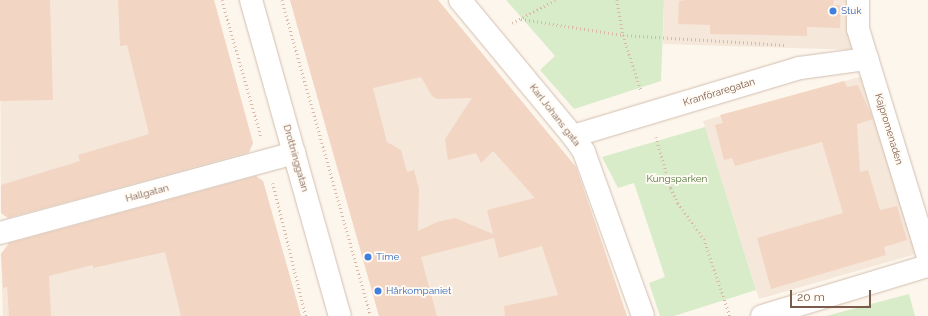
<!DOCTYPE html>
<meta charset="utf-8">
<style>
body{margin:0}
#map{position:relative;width:928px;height:316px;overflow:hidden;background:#fdf6ec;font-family:Raleway,sans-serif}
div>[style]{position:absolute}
.residential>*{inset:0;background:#f5e8da}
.green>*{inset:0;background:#d8ecc9}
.building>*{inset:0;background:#f3d5c3}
.path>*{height:2.5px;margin-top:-1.25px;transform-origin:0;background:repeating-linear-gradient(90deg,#d9b8a5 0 1px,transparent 0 4px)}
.roads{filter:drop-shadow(0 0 1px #d1beb0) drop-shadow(0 0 1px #d1beb0)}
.minor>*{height:22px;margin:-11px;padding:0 11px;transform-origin:11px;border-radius:11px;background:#fff}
.dots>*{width:11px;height:11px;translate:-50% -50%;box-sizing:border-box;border:2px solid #fffaf3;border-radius:50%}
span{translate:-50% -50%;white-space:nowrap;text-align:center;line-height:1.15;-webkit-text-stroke:3.5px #fffaf3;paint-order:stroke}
.shop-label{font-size:10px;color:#366cbe}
.left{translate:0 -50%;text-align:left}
.street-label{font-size:10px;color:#7a5c4d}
.park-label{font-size:10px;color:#537a41}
.scale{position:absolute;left:790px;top:290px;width:81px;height:18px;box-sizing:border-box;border:2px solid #7a5c4d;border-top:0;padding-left:5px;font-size:12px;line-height:14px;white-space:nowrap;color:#7a5c4d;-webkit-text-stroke:3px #fffaf3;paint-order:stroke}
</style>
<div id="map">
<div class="residential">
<i style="clip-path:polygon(0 0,214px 0,253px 143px,248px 155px,8px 218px,1px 213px)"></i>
<i style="clip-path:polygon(290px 0,438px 0,576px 167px,627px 316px,379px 316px)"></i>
<i style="clip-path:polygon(664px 0,855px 0,855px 50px,663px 44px)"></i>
<i style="clip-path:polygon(870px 74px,923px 252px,759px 299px,703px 121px)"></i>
<i style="clip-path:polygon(256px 176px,263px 181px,301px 316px,3px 316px,1px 254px,8px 245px)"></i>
</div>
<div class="green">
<i style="clip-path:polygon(506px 0,664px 0,661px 81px,574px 109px,540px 70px,555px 56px)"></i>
<i style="clip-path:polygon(705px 127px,756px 290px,674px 316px,660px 316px,649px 283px,665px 277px,634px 183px,618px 188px,602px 157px)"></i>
<i style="clip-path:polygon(909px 294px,915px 316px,826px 316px)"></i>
</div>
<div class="building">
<i style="clip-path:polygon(0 0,50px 0,53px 100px,0 101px)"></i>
<i style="clip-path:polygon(118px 0,214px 0,253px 143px,249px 152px,8px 218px,1px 213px,1px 185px,80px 161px,78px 155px,149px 134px,127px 45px,120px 46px)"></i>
<i style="clip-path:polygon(evenodd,290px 0,438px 0,576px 167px,627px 316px,505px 316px,504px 306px,558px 295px,542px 246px,499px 258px,494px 238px,421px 257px,437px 316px,379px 316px,290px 0,421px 77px,432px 96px,437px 99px,472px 98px,445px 139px,448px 160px,476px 153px,481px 163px,493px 151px,535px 198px,487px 210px,493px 234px,455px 218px,437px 222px,418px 231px,419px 189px,414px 170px,407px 172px,401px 150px,387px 142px,373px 88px,421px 77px)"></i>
<i style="clip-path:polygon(686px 0,834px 0,833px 5px,841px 5px,840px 28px,807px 27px,807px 36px,710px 34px,710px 25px,678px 24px,679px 1px)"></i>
<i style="clip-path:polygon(844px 81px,847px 87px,858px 85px,873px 119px,857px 124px,860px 172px,868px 170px,880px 210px,897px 206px,907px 240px,884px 247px,886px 255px,771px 289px,757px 238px,843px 213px,822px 142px,735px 166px,732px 158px,724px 160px,715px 125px,723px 123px,720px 115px)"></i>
<i style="clip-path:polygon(256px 176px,263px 181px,301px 316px,181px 316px,165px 252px,93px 268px,93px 265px,49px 276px,51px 316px,9px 316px,7px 287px,3px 288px,1px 254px,9px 243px)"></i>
</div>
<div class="path">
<i style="left:222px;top:0;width:141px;rotate:74deg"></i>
<i style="left:282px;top:0;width:328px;rotate:74.3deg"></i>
<i style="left:617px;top:0;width:36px;rotate:80deg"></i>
<i style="left:623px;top:35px;width:58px;rotate:71.9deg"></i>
<i style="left:521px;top:19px;width:103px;rotate:8.9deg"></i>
<i style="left:623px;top:35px;width:162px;rotate:3.5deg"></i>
<i style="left:512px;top:23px;width:49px;rotate:-28.1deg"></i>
<i style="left:656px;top:137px;width:53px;rotate:73.6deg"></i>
<i style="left:671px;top:188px;width:17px;rotate:65deg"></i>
<i style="left:678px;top:203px;width:44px;rotate:54.2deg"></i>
<i style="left:704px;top:239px;width:81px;rotate:71.3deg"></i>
<i style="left:273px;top:183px;width:137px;rotate:76.1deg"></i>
</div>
<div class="roads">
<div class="minor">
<i style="left:251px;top:0;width:328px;rotate:74.3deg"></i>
<i style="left:460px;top:0;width:177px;rotate:50.3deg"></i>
<i style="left:573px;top:136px;width:19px;rotate:55deg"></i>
<i style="left:584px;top:152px;width:174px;rotate:70.2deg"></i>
<i style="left:858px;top:0;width:29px;rotate:90deg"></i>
<i style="left:858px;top:29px;width:239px;rotate:72.9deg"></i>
<i style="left:573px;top:136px;width:237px;rotate:-16.7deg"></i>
<i style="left:800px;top:68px;width:68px;rotate:-7.7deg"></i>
<i style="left:0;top:233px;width:305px;rotate:-15.2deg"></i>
<i style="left:762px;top:316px;width:173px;rotate:-16.8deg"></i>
</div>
</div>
<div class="dots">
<i style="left:833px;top:11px;background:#3f7fe0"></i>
<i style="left:368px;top:257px;background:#3f7fe0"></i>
<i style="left:378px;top:291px;background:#3f7fe0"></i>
</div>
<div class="shop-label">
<span class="left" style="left:841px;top:11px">Stuk</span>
<span class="left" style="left:376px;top:257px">Time</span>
<span class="left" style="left:386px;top:291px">Hårkompaniet</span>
</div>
<div class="street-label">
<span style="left:719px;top:92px;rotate:-17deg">Kranföraregatan</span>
<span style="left:555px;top:115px;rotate:52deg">Karl Johans gata</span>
<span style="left:889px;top:129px;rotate:73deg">Kajpromenaden</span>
<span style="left:296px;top:158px;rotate:74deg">Drottninggatan</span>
<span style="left:147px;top:193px;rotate:-15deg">Hallgatan</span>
</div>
<div class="park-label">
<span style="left:677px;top:179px">Kungsparken</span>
</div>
<div class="scale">20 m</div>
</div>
